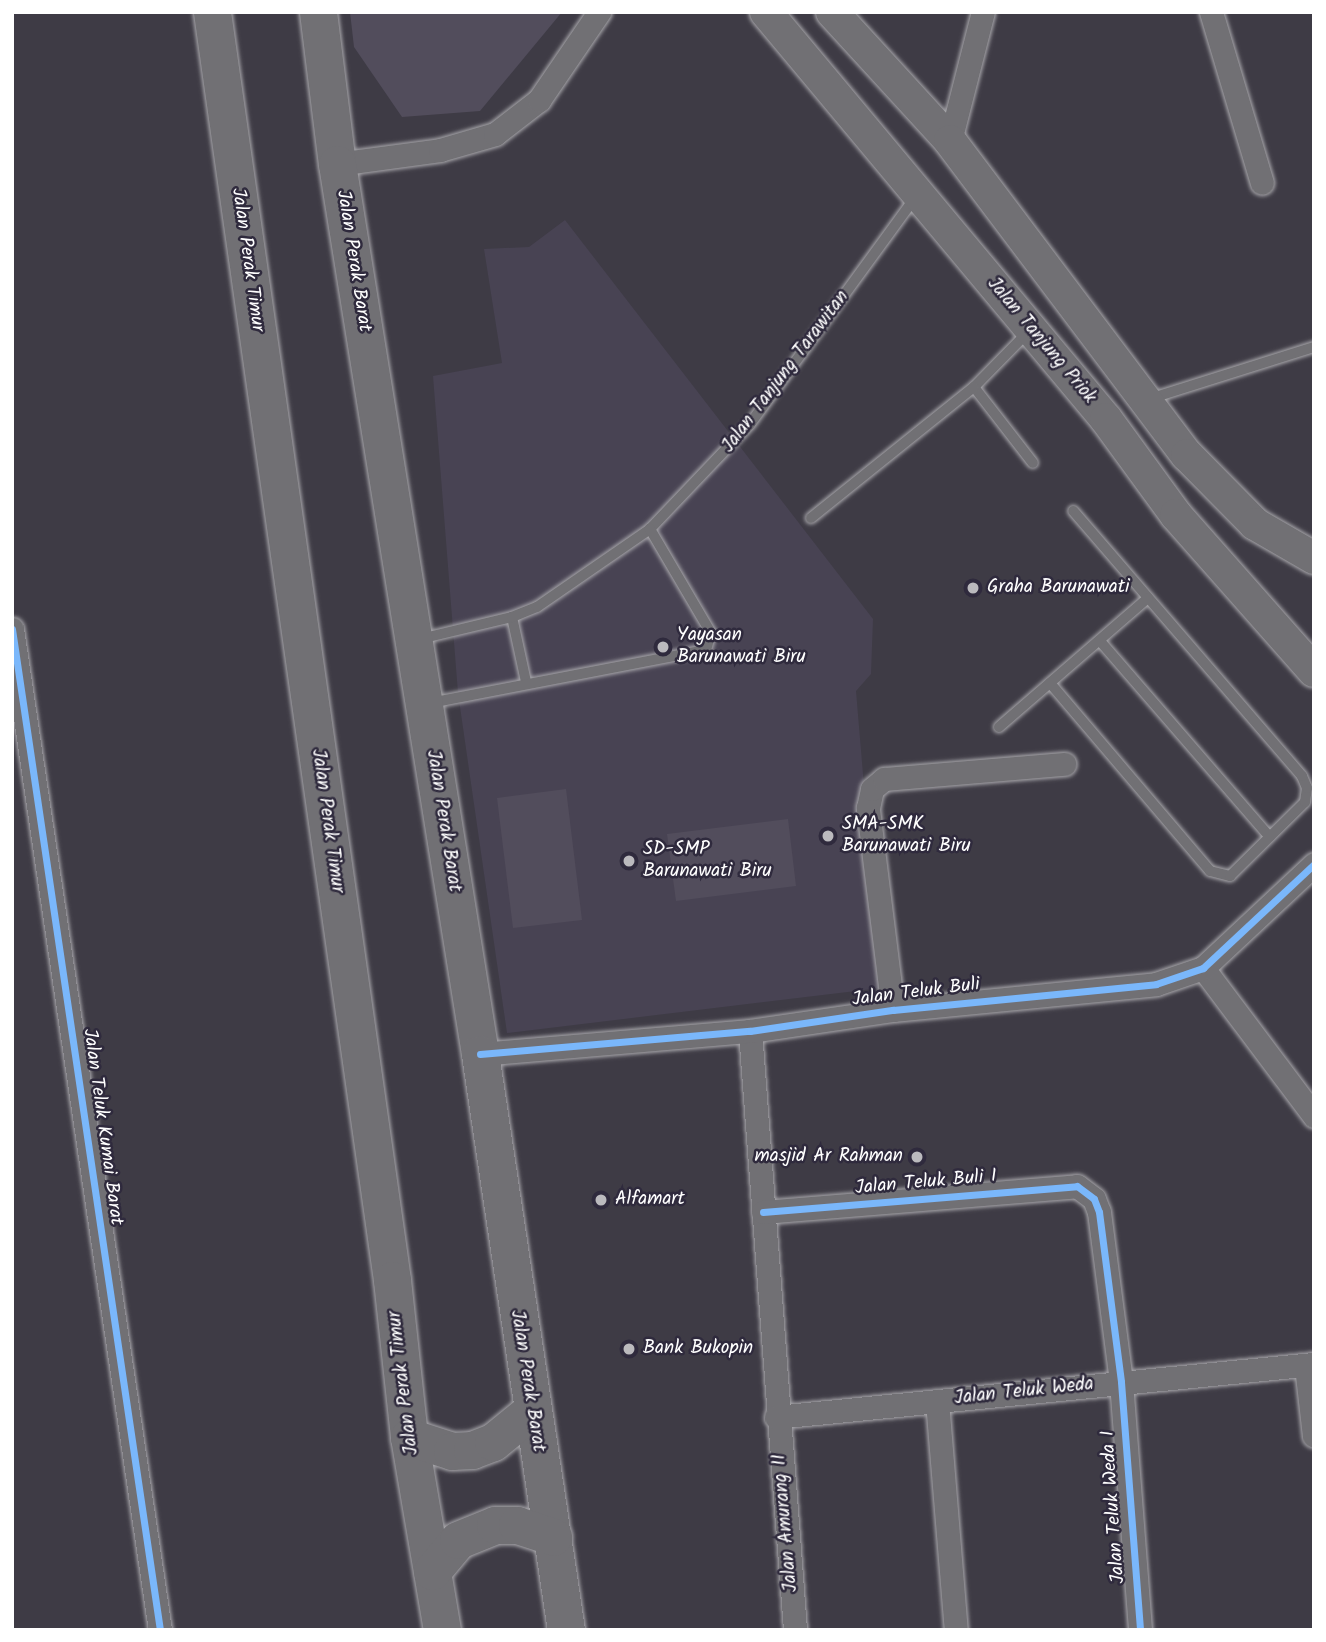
<!DOCTYPE html>
<style>
body{margin:0}
#map{position:relative;width:1326px;height:1642px;overflow:hidden;background:#3e3b45;font-family:Kalam,sans-serif}
div>[style]{position:absolute}
.built>*{inset:0;background:#484353}
.green>*{inset:0;background:#524d5c}
.roads{filter:drop-shadow(0 0 2px #a8a7ab) drop-shadow(0 0 2px #a8a7ab)}
.service>*{height:10px;margin:-5px;padding:0 5px;transform-origin:5px;border-radius:5px;background:#717074}
.minor>*{height:23px;margin:-11.5px;padding:0 11.5px;transform-origin:11.5px;border-radius:11.5px;background:#717074}
.secondary>*{height:32px;margin:-16px;padding:0 16px;transform-origin:16px;border-radius:16px;background:#717074}
.trunk>*{height:37px;margin:-18.5px;padding:0 18.5px;transform-origin:18.5px;border-radius:18.5px;background:#717074}
.cycleway>*{height:7px;margin:-3.5px;padding:0 3.5px;transform-origin:3.5px;border-radius:3.5px;background:#7ab7fb}
.dots>*{width:19px;height:19px;translate:-50% -50%;box-sizing:border-box;border:4px solid #2f2a3d;border-radius:50%}
span{translate:-50% -50%;white-space:nowrap;text-align:center;line-height:1.15;-webkit-text-stroke:5px #2f2a3d;paint-order:stroke}
.street-label{font-size:19px;color:#fff}
.poi-label{font-size:19px;color:#fff}
.left{translate:0 -50%;text-align:left}
.right{translate:-100% -50%;text-align:right}
.frame{position:absolute;inset:0;border:14px solid #fff;pointer-events:none}
</style>
<div id="map">
<div class="built">
<i style="clip-path:polygon(565px 220px,873px 619px,871px 674px,856px 691px,881px 988px,507px 1033px,458px 693px,433px 376px,502px 363px,484px 249px,529px 247px)"></i>
</div>
<div class="green">
<i style="clip-path:polygon(350px 12px,562px 12px,480px 111px,402px 117px,354px 47px)"></i>
<i style="clip-path:polygon(566px 789px,582px 920px,513px 928px,497px 798px)"></i>
<i style="clip-path:polygon(788px 819px,796px 886px,676px 901px,667px 834px)"></i>
</div>
<div class="roads">
<div class="service">
<i style="left:1029px;top:331px;width:78px;rotate:134.5deg"></i>
<i style="left:974px;top:387px;width:96px;rotate:52.2deg"></i>
<i style="left:1149px;top:399px;width:173px;rotate:-17.5deg"></i>
<i style="left:811px;top:518px;width:209px;rotate:-38.8deg"></i>
<i style="left:512px;top:617px;width:66px;rotate:77.8deg"></i>
<i style="left:420px;top:639px;width:95px;rotate:-13.4deg"></i>
<i style="left:512px;top:617px;width:27px;rotate:-22deg"></i>
<i style="left:537px;top:607px;width:137px;rotate:-34.6deg"></i>
<i style="left:650px;top:529px;width:145px;rotate:-46.4deg"></i>
<i style="left:750px;top:424px;width:280px;rotate:-53.9deg"></i>
<i style="left:1100px;top:641px;width:259px;rotate:49.1deg"></i>
<i style="left:1050px;top:683px;width:247px;rotate:49.6deg"></i>
<i style="left:1210px;top:871px;width:21px;rotate:14deg"></i>
<i style="left:1230px;top:876px;width:105px;rotate:-44.6deg"></i>
<i style="left:1305px;top:802px;width:14px;rotate:-82deg"></i>
<i style="left:1307px;top:788px;width:13px;rotate:-113deg"></i>
<i style="left:1302px;top:776px;width:350px;rotate:-130.8deg"></i>
<i style="left:430px;top:703px;width:281px;rotate:-10.9deg"></i>
<i style="left:706px;top:650px;width:18px;rotate:-74deg"></i>
<i style="left:711px;top:633px;width:121px;rotate:-120.4deg"></i>
<i style="left:999px;top:727px;width:197px;rotate:-40.9deg"></i>
</div>
<div class="minor">
<i style="left:1211px;top:12px;width:178px;rotate:73.4deg"></i>
<i style="left:950px;top:141px;width:133px;rotate:-75.7deg"></i>
<i style="left:337px;top:164px;width:104px;rotate:-7.7deg"></i>
<i style="left:440px;top:150px;width:57px;rotate:-16.2deg"></i>
<i style="left:495px;top:134px;width:56px;rotate:-37.7deg"></i>
<i style="left:539px;top:100px;width:107px;rotate:-55.7deg"></i>
<i style="left:12px;top:629px;width:1012px;rotate:81.59deg"></i>
<i style="left:1203px;top:968px;width:185px;rotate:53.1deg"></i>
<i style="left:893px;top:1010px;width:204px;rotate:-97.1deg"></i>
<i style="left:868px;top:808px;width:19px;rotate:-78deg"></i>
<i style="left:872px;top:789px;width:16px;rotate:-40deg"></i>
<i style="left:884px;top:779px;width:181px;rotate:-4.8deg"></i>
<i style="left:750px;top:1031px;width:601px;rotate:85.7deg"></i>
<i style="left:480px;top:1054px;width:271px;rotate:-4.9deg"></i>
<i style="left:750px;top:1031px;width:145px;rotate:-8.4deg"></i>
<i style="left:893px;top:1010px;width:264px;rotate:-5.6deg"></i>
<i style="left:1156px;top:984px;width:50px;rotate:-18.8deg"></i>
<i style="left:1203px;top:968px;width:152px;rotate:-43.1deg"></i>
<i style="left:763px;top:1212px;width:315px;rotate:-4.7deg"></i>
<i style="left:1077px;top:1186px;width:21px;rotate:37deg"></i>
<i style="left:1094px;top:1199px;width:14px;rotate:69deg"></i>
<i style="left:1099px;top:1212px;width:171px;rotate:82.6deg"></i>
<i style="left:1121px;top:1382px;width:249px;rotate:85.6deg"></i>
<i style="left:1306px;top:1366px;width:70px;rotate:83.5deg"></i>
<i style="left:937px;top:1401px;width:230px;rotate:85.3deg"></i>
<i style="left:776px;top:1417px;width:541px;rotate:-5.63deg"></i>
</div>
<div class="secondary">
<i style="left:766px;top:12px;width:530px;rotate:50.13deg"></i>
<i style="left:1106px;top:419px;width:119px;rotate:53.9deg"></i>
<i style="left:1176px;top:515px;width:208px;rotate:48.5deg"></i>
<i style="left:832px;top:12px;width:175px;rotate:47.5deg"></i>
<i style="left:950px;top:141px;width:393px;rotate:53deg"></i>
<i style="left:1187px;top:455px;width:97px;rotate:45.4deg"></i>
<i style="left:1255px;top:524px;width:68px;rotate:30deg"></i>
</div>
<div class="trunk">
<i style="left:212px;top:12px;width:1281px;rotate:81.92deg"></i>
<i style="left:392px;top:1280px;width:158px;rotate:83.8deg"></i>
<i style="left:409px;top:1437px;width:196px;rotate:80.3deg"></i>
<i style="left:318px;top:12px;width:153px;rotate:82.9deg"></i>
<i style="left:337px;top:164px;width:901px;rotate:80.87deg"></i>
<i style="left:480px;top:1054px;width:582px;rotate:81.51deg"></i>
<i style="left:409px;top:1437px;width:45px;rotate:18deg"></i>
<i style="left:452px;top:1451px;width:20px;rotate:-3deg"></i>
<i style="left:472px;top:1450px;width:22px;rotate:-21deg"></i>
<i style="left:493px;top:1442px;width:49px;rotate:-39.2deg"></i>
<i style="left:432px;top:1571px;width:40px;rotate:-50deg"></i>
<i style="left:458px;top:1540px;width:40px;rotate:-22deg"></i>
<i style="left:495px;top:1525px;width:22px"></i>
<i style="left:517px;top:1525px;width:38px;rotate:18deg"></i>
</div>
</div>
<div class="cycleway">
<i style="left:12px;top:629px;width:1012px;rotate:81.59deg"></i>
<i style="left:480px;top:1054px;width:271px;rotate:-4.9deg"></i>
<i style="left:750px;top:1031px;width:145px;rotate:-8.4deg"></i>
<i style="left:893px;top:1010px;width:264px;rotate:-5.6deg"></i>
<i style="left:1156px;top:984px;width:50px;rotate:-18.8deg"></i>
<i style="left:1203px;top:968px;width:152px;rotate:-43.1deg"></i>
<i style="left:763px;top:1212px;width:315px;rotate:-4.7deg"></i>
<i style="left:1077px;top:1186px;width:21px;rotate:37deg"></i>
<i style="left:1094px;top:1199px;width:14px;rotate:69deg"></i>
<i style="left:1099px;top:1212px;width:171px;rotate:82.6deg"></i>
<i style="left:1121px;top:1382px;width:249px;rotate:85.6deg"></i>
</div>
<div class="dots">
<i style="left:973px;top:588px;background:#bbbabe"></i>
<i style="left:663px;top:647px;background:#bbbabe"></i>
<i style="left:828px;top:836px;background:#bbbabe"></i>
<i style="left:629px;top:861px;background:#bbbabe"></i>
<i style="left:917px;top:1157px;background:#bbbabe"></i>
<i style="left:601px;top:1200px;background:#bbbabe"></i>
<i style="left:629px;top:1349px;background:#bbbabe"></i>
</div>
<div class="street-label">
<span style="left:247px;top:260px;rotate:82deg">Jalan Perak Timur</span>
<span style="left:353px;top:261px;rotate:81deg">Jalan Perak Barat</span>
<span style="left:1041px;top:341px;rotate:50deg">Jalan Tanjung Priok</span>
<span style="left:786px;top:372px;rotate:-53deg">Jalan Tanjung Tarawitan</span>
<span style="left:327px;top:821px;rotate:82deg">Jalan Perak Timur</span>
<span style="left:443px;top:821px;rotate:81deg">Jalan Perak Barat</span>
<span style="left:916px;top:993px;rotate:-7deg">Jalan Teluk Buli</span>
<span style="left:102px;top:1127px;rotate:82deg">Jalan Teluk Kumai Barat</span>
<span style="left:926px;top:1183px;rotate:-5deg">Jalan Teluk Buli I</span>
<span style="left:527px;top:1381px;rotate:81deg">Jalan Perak Barat</span>
<span style="left:404px;top:1383px;rotate:-97deg">Jalan Perak Timur</span>
<span style="left:1024px;top:1392px;rotate:-6deg">Jalan Teluk Weda</span>
<span style="left:1114px;top:1507px;rotate:-94deg">Jalan Teluk Weda I</span>
<span style="left:786px;top:1523px;rotate:-95deg">Jalan Amurang II</span>
</div>
<div class="poi-label">
<span class="left" style="left:987px;top:588px">Graha Barunawati</span>
<span class="left" style="left:677px;top:647px">Yayasan<br>Barunawati Biru</span>
<span class="left" style="left:842px;top:836px">SMA-SMK<br>Barunawati Biru</span>
<span class="left" style="left:643px;top:861px">SD-SMP<br>Barunawati Biru</span>
<span class="right" style="left:903px;top:1157px">masjid Ar Rahman</span>
<span class="left" style="left:615px;top:1200px">Alfamart</span>
<span class="left" style="left:643px;top:1349px">Bank Bukopin</span>
</div>
<div class="frame"></div>
</div>
